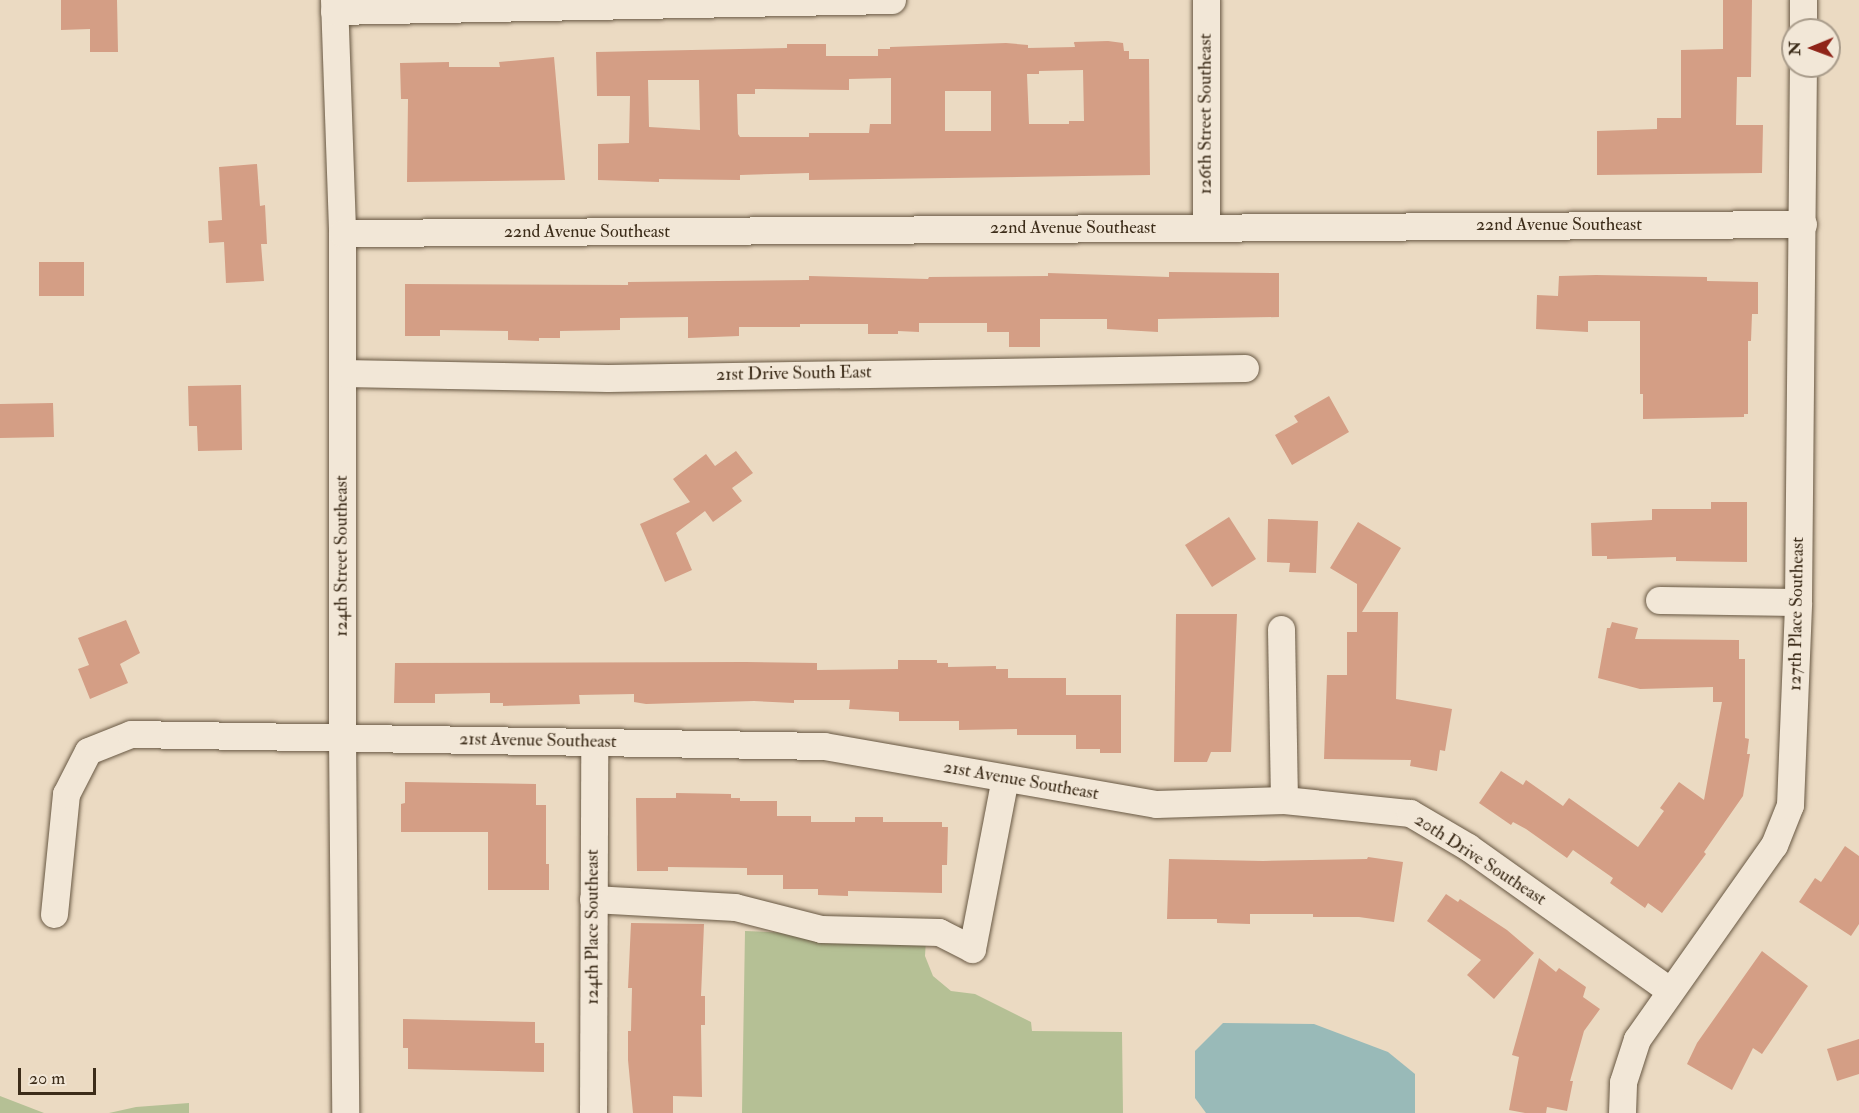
<!DOCTYPE html>
<style>
body{margin:0}
#map{position:relative;width:1859px;height:1113px;overflow:hidden;background:#ebdac2;font-family:"IM FELL Double Pica",serif}
div>[style]{position:absolute}
.green>*{inset:0;background:#b5c095}
.water>*{inset:0;background:#99bab8}
.building>*{inset:0;background:#d49e85}
.roads{filter:drop-shadow(0 0 2px #685843) drop-shadow(0 0 2px #685843)}
.minor>*{height:27px;margin:-13.5px;padding:0 13.5px;transform-origin:13.5px;border-radius:13.5px;background:#f2e7d7}
span{translate:-50% -50%;white-space:nowrap;text-align:center;line-height:1.15;-webkit-text-stroke:5px #f2e7d7;paint-order:stroke}
.street-label{font-size:18px;color:#3c2c19}
.north{position:absolute;left:1781px;top:18px;width:60px;height:60px;box-sizing:border-box;background:#f2e7d7;border:2px solid #a99c8b;border-radius:50%;rotate:269deg;font-size:16px;font-weight:700;line-height:24px;text-align:center;color:#3c2c19}
.north::after{content:'';display:block;margin:auto;width:21px;height:27px;background:#8f2418;clip-path:polygon(50% 0,100% 100%,50% 72%,0 100%)}
.scale{position:absolute;left:18px;top:1068px;width:78px;height:27px;box-sizing:border-box;border:3px solid #3c2c19;border-top:0;padding-left:8px;font-size:18px;line-height:21px;white-space:nowrap;color:#3c2c19;-webkit-text-stroke:4px #f2e7d7;paint-order:stroke}
</style>
<div id="map">
<div class="green">
<i style="clip-path:polygon(745px 931px,926px 939px,925px 956px,933px 976px,951px 991px,975px 994px,1031px 1022px,1032px 1031px,1122px 1032px,1123px 1113px,742px 1113px)"></i>
<i style="clip-path:polygon(0 1096px,44px 1113px,0 1113px)"></i>
<i style="clip-path:polygon(189px 1103px,189px 1113px,109px 1113px,136px 1107px)"></i>
</div>
<div class="water">
<i style="clip-path:polygon(1223px 1023px,1314px 1024px,1388px 1052px,1415px 1074px,1415px 1113px,1206px 1113px,1195px 1098px,1195px 1051px)"></i>
</div>
<div class="building">
<i style="clip-path:polygon(61px 0,117px 0,118px 52px,90px 52px,90px 29px,61px 30px)"></i>
<i style="clip-path:polygon(1723px 0,1752px 0,1751px 77px,1737px 77px,1736px 125px,1763px 125px,1762px 173px,1597px 175px,1597px 131px,1657px 129px,1657px 118px,1681px 118px,1681px 50px,1723px 49px)"></i>
<i style="clip-path:polygon(evenodd,1108px 41px,1123px 43px,1124px 51px,1129px 51px,1129px 59px,1149px 59px,1150px 175px,809px 180px,809px 173px,740px 175px,740px 180px,659px 179px,659px 182px,598px 180px,598px 144px,629px 143px,630px 96px,597px 96px,596px 52px,787px 48px,787px 44px,826px 44px,826px 56px,878px 56px,878px 49px,890px 49px,890px 47px,1006px 43px,1028px 45px,1028px 48px,1075px 47px,1074px 42px,1108px 41px,1083px 70px,1084px 121px,1069px 121px,1069px 124px,1029px 124px,1027px 74px,1039px 74px,1039px 71px,1083px 70px,1108px 41px,891px 78px,891px 124px,870px 124px,869px 133px,809px 133px,809px 137px,740px 137px,738px 134px,737px 94px,755px 94px,755px 89px,849px 90px,849px 79px,891px 78px,1108px 41px,648px 80px,699px 80px,700px 130px,649px 127px,648px 80px,1108px 41px,945px 91px,991px 91px,991px 131px,945px 131px,945px 91px)"></i>
<i style="clip-path:polygon(554px 57px,565px 180px,407px 182px,408px 99px,401px 99px,400px 63px,449px 62px,449px 67px,500px 67px,499px 62px)"></i>
<i style="clip-path:polygon(257px 164px,260px 206px,265px 205px,267px 244px,261px 244px,264px 281px,226px 283px,224px 242px,209px 243px,208px 221px,222px 220px,219px 167px)"></i>
<i style="clip-path:polygon(39px 262px,84px 262px,84px 296px,39px 296px)"></i>
<i style="clip-path:polygon(1169px 272px,1279px 273px,1279px 317px,1158px 319px,1158px 332px,1107px 329px,1107px 319px,1040px 319px,1040px 347px,1009px 347px,1009px 332px,987px 332px,987px 323px,919px 323px,919px 332px,898px 331px,898px 334px,868px 334px,868px 324px,800px 324px,800px 327px,739px 327px,739px 336px,688px 338px,688px 317px,620px 318px,620px 330px,560px 331px,560px 338px,539px 338px,539px 341px,508px 340px,508px 331px,440px 330px,440px 336px,405px 336px,405px 284px,628px 285px,628px 282px,809px 280px,809px 276px,928px 279px,929px 277px,1048px 276px,1048px 273px,1169px 277px)"></i>
<i style="clip-path:polygon(1596px 275px,1707px 277px,1707px 281px,1758px 282px,1758px 314px,1752px 314px,1751px 341px,1748px 341px,1748px 414px,1744px 414px,1744px 417px,1643px 419px,1643px 394px,1640px 394px,1640px 321px,1588px 321px,1588px 332px,1536px 329px,1537px 295px,1558px 296px,1559px 276px)"></i>
<i style="clip-path:polygon(241px 385px,242px 450px,198px 451px,197px 426px,189px 426px,188px 386px)"></i>
<i style="clip-path:polygon(1329px 396px,1349px 432px,1292px 465px,1275px 435px,1298px 422px,1294px 416px)"></i>
<i style="clip-path:polygon(53px 403px,54px 437px,0 438px,0 404px)"></i>
<i style="clip-path:polygon(736px 451px,753px 473px,732px 488px,742px 501px,713px 522px,705px 511px,676px 533px,692px 570px,665px 582px,640px 524px,690px 502px,673px 479px,706px 454px,715px 466px)"></i>
<i style="clip-path:polygon(1711px 502px,1747px 502px,1747px 562px,1676px 561px,1676px 557px,1607px 559px,1607px 556px,1592px 556px,1591px 523px,1652px 520px,1652px 509px,1711px 509px)"></i>
<i style="clip-path:polygon(1229px 517px,1256px 559px,1212px 587px,1185px 545px)"></i>
<i style="clip-path:polygon(1268px 519px,1318px 521px,1316px 573px,1289px 572px,1290px 563px,1267px 562px)"></i>
<i style="clip-path:polygon(1358px 522px,1401px 548px,1362px 612px,1398px 612px,1396px 699px,1452px 709px,1445px 751px,1440px 750px,1437px 771px,1410px 766px,1411px 760px,1324px 759px,1327px 675px,1347px 675px,1347px 632px,1357px 632px,1357px 584px,1330px 568px)"></i>
<i style="clip-path:polygon(1176px 614px,1237px 614px,1231px 752px,1211px 752px,1207px 762px,1174px 762px)"></i>
<i style="clip-path:polygon(126px 620px,140px 653px,120px 664px,128px 683px,90px 699px,78px 669px,89px 665px,78px 638px)"></i>
<i style="clip-path:polygon(1612px 622px,1638px 628px,1635px 639px,1739px 640px,1739px 659px,1745px 659px,1745px 738px,1749px 739px,1747px 754px,1750px 754px,1743px 796px,1704px 852px,1706px 854px,1662px 913px,1648px 903px,1645px 908px,1610px 883px,1613px 878px,1573px 850px,1567px 858px,1526px 829px,1513px 822px,1511px 825px,1479px 803px,1501px 771px,1523px 785px,1526px 780px,1563px 806px,1569px 798px,1638px 847px,1664px 811px,1660px 808px,1679px 782px,1704px 800px,1722px 702px,1713px 702px,1713px 687px,1640px 689px,1598px 678px,1607px 628px,1610px 628px)"></i>
<i style="clip-path:polygon(898px 660px,937px 660px,937px 663px,948px 663px,948px 667px,996px 666px,996px 669px,1008px 669px,1008px 678px,1066px 678px,1066px 695px,1121px 695px,1121px 753px,1100px 753px,1100px 749px,1076px 749px,1076px 735px,1017px 735px,1017px 729px,959px 730px,959px 721px,899px 721px,899px 712px,849px 709px,850px 700px,794px 700px,794px 703px,754px 701px,646px 704px,634px 702px,634px 694px,579px 695px,580px 704px,503px 706px,503px 703px,490px 703px,490px 693px,435px 694px,435px 703px,394px 703px,395px 663px,745px 662px,817px 663px,817px 670px,898px 669px)"></i>
<i style="clip-path:polygon(405px 782px,536px 784px,536px 805px,546px 805px,546px 864px,549px 864px,549px 890px,488px 890px,488px 832px,401px 832px,401px 804px,405px 803px)"></i>
<i style="clip-path:polygon(676px 793px,731px 794px,731px 798px,740px 798px,740px 801px,777px 801px,777px 816px,811px 816px,811px 822px,855px 822px,855px 817px,883px 817px,883px 822px,942px 822px,942px 827px,948px 827px,947px 865px,942px 865px,942px 893px,848px 891px,848px 896px,818px 895px,818px 889px,783px 889px,783px 875px,747px 875px,747px 868px,668px 867px,668px 871px,637px 871px,636px 798px,676px 798px)"></i>
<i style="clip-path:polygon(1845px 846px,1859px 856px,1859px 924px,1851px 936px,1799px 902px,1815px 878px,1821px 882px)"></i>
<i style="clip-path:polygon(1368px 857px,1403px 862px,1394px 922px,1359px 917px,1313px 917px,1313px 914px,1250px 914px,1250px 924px,1217px 923px,1217px 919px,1167px 919px,1169px 859px,1263px 861px,1367px 859px)"></i>
<i style="clip-path:polygon(1446px 894px,1458px 902px,1460px 899px,1507px 930px,1534px 953px,1494px 999px,1467px 975px,1481px 960px,1427px 921px)"></i>
<i style="clip-path:polygon(631px 923px,704px 924px,701px 996px,705px 996px,705px 1025px,701px 1025px,702px 1097px,673px 1096px,673px 1113px,633px 1113px,628px 1060px,628px 1031px,631px 1031px,632px 988px,628px 988px)"></i>
<i style="clip-path:polygon(1762px 951px,1808px 986px,1762px 1054px,1753px 1048px,1732px 1090px,1687px 1064px,1697px 1043px)"></i>
<i style="clip-path:polygon(1539px 958px,1556px 972px,1559px 968px,1586px 987px,1583px 997px,1600px 1009px,1584px 1031px,1570px 1081px,1573px 1081px,1567px 1111px,1547px 1107px,1546px 1113px,1525px 1113px,1509px 1110px,1519px 1057px,1512px 1055px)"></i>
<i style="clip-path:polygon(403px 1019px,535px 1022px,535px 1043px,544px 1043px,544px 1072px,408px 1069px,408px 1048px,403px 1048px)"></i>
<i style="clip-path:polygon(1859px 1039px,1859px 1074px,1837px 1081px,1827px 1049px)"></i>
</div>
<div class="roads">
<div class="minor">
<i style="left:334px;top:0;width:233px;rotate:88deg"></i>
<i style="left:342px;top:233px;width:504px;rotate:90deg"></i>
<i style="left:342px;top:737px;width:376px;rotate:89.5deg"></i>
<i style="left:334px;top:11px;width:558px;rotate:-1.13deg"></i>
<i style="left:1803px;top:30px;width:30px;rotate:-90deg"></i>
<i style="left:1206px;top:227px;width:227px;rotate:-90deg"></i>
<i style="left:342px;top:233px;width:1461px;rotate:-0.35deg"></i>
<i style="left:343px;top:373px;width:265px;rotate:1.1deg"></i>
<i style="left:608px;top:378px;width:637px;rotate:-0.9deg"></i>
<i style="left:1659px;top:600px;width:139px;rotate:0.8deg"></i>
<i style="left:1281px;top:629px;width:171px;rotate:89deg"></i>
<i style="left:593px;top:899px;width:142px;rotate:3.2deg"></i>
<i style="left:735px;top:907px;width:89px;rotate:14.3deg"></i>
<i style="left:821px;top:929px;width:118px;rotate:1.5deg"></i>
<i style="left:939px;top:932px;width:37px;rotate:27deg"></i>
<i style="left:972px;top:949px;width:174px;rotate:-79.1deg"></i>
<i style="left:54px;top:914px;width:121px;rotate:-84.3deg"></i>
<i style="left:66px;top:794px;width:48px;rotate:-62.9deg"></i>
<i style="left:88px;top:751px;width:46px;rotate:-21.6deg"></i>
<i style="left:131px;top:734px;width:693px;rotate:0.99deg"></i>
<i style="left:824px;top:746px;width:337px;rotate:9.9deg"></i>
<i style="left:1156px;top:804px;width:128px;rotate:-1.8deg"></i>
<i style="left:1284px;top:800px;width:127px;rotate:5.9deg"></i>
<i style="left:1410px;top:813px;width:67px;rotate:30.4deg"></i>
<i style="left:1468px;top:847px;width:247px;rotate:35.4deg"></i>
<i style="left:593px;top:1113px;width:371px;rotate:-89.8deg"></i>
<i style="left:1622px;top:1113px;width:31px;rotate:-88deg"></i>
<i style="left:1623px;top:1082px;width:45px;rotate:-72deg"></i>
<i style="left:1637px;top:1039px;width:237px;rotate:-54.8deg"></i>
<i style="left:1774px;top:845px;width:43px;rotate:-68.2deg"></i>
<i style="left:1790px;top:805px;width:203px;rotate:-87.7deg"></i>
<i style="left:1798px;top:602px;width:536px;rotate:-89.47deg"></i>
</div>
</div>
<div class="street-label">
<span style="left:1206px;top:114px;rotate:-90deg">126th Street Southeast</span>
<span style="left:1559px;top:225px">22nd Avenue Southeast</span>
<span style="left:1073px;top:228px">22nd Avenue Southeast</span>
<span style="left:587px;top:232px">22nd Avenue Southeast</span>
<span style="left:794px;top:374px;rotate:-1deg">21st Drive South East</span>
<span style="left:342px;top:556px;rotate:-90deg">124th Street Southeast</span>
<span style="left:1797px;top:614px;rotate:-89deg">127th Place Southeast</span>
<span style="left:538px;top:741px;rotate:1deg">21st Avenue Southeast</span>
<span style="left:1021px;top:781px;rotate:10deg">21st Avenue Southeast</span>
<span style="left:1480px;top:860px;rotate:33deg">20th Drive Southeast</span>
<span style="left:593px;top:927px;rotate:-90deg">124th Place Southeast</span>
</div>
<div class="north">N</div>
<div class="scale">20 m</div>
</div>
